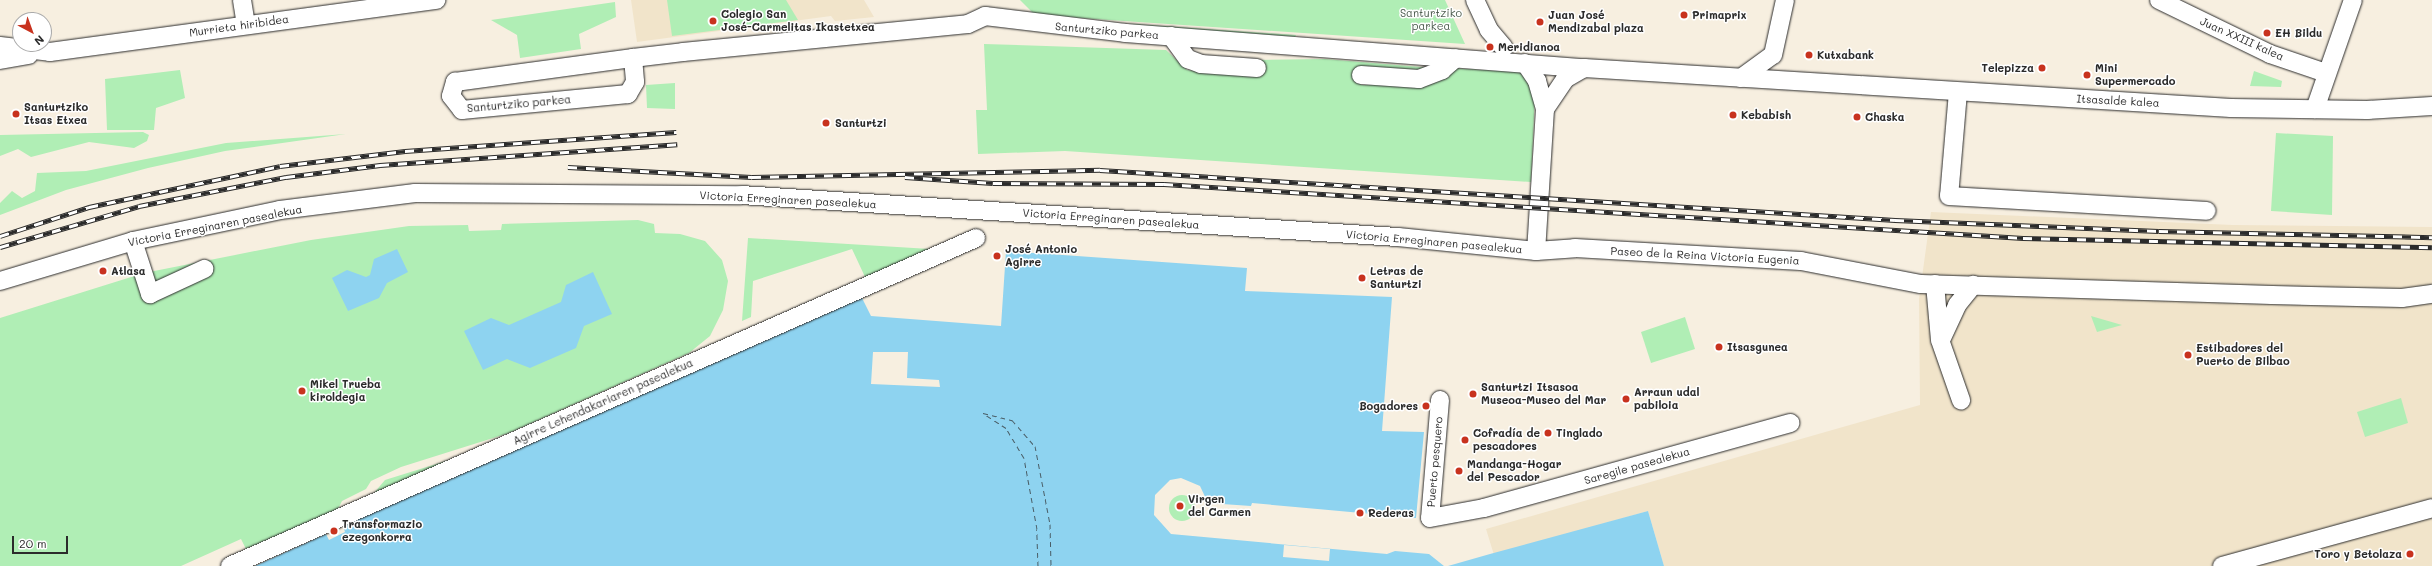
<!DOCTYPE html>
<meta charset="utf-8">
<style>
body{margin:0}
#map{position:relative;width:2432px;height:566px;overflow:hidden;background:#f7efe0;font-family:Mali,sans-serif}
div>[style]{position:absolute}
.built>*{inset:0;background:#f1e4ca}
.green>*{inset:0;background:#b0eeb5}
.round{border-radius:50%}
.water>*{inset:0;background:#8ed3f0}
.pier>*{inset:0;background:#f7efe0}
.ferry>*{height:1px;margin-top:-0.5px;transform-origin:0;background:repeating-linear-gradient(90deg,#495d66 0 5px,transparent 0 9px)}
.roads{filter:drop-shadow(0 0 1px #2b2b2b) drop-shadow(0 0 1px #2b2b2b)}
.minor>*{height:18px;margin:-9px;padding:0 9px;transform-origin:9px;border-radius:9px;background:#fff}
.rail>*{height:4.5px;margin-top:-2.25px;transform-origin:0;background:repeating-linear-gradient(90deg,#fff 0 9px,#2b2b2b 0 18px);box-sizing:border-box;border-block:1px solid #2b2b2b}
.dots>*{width:11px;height:11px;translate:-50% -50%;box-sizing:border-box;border:2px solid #fff;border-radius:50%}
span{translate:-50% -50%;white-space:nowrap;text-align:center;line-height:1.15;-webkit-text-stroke:3px #fff;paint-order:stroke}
.park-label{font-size:11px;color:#4c5c4e}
.poi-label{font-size:11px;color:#2b2b2b;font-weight:700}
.left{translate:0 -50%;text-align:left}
.right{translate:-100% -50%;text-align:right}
.street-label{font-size:11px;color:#2b2b2b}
.north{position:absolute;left:12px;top:12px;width:40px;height:40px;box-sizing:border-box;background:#fff;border:1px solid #aaa;border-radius:50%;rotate:139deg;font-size:11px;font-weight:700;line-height:16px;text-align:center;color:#2b2b2b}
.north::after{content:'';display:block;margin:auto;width:14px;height:18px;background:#c8321e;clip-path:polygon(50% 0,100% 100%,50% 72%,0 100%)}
.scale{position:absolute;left:12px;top:536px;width:56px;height:18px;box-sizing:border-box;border:2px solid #2b2b2b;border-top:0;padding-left:5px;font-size:12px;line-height:14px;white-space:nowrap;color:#2b2b2b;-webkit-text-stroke:3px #fff;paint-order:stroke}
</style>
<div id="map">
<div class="built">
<i style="clip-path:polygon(631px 0,864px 0,874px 17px,835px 21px,831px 16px,637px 42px)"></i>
<i style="clip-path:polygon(1931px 212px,2233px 225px,2432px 227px,2432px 566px,1664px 566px,1648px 511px,1494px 555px,1486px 529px,1920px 405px,1919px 299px)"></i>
</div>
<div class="green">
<i style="clip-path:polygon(667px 0,786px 0,798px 20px,672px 36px)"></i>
<i style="clip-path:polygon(1020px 0,1445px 0,1465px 44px,1035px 15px)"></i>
<i style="clip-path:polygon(615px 2px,616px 17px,579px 34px,581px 49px,520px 58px,517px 35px,491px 20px)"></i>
<i style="clip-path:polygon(1133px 24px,1296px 35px,1295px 37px,1132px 27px)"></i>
<i style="clip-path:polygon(984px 44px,1166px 50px,1187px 70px,1256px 77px,1257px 60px,1325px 59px,1433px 68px,1423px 73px,1362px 70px,1361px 85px,1416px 85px,1452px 68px,1520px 72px,1535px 94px,1531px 182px,1065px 151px,978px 154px,976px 110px,987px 110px)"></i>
<i style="clip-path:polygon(180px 70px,185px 98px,156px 108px,154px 130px,107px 130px,105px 79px)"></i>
<i style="clip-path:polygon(2254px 71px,2282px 81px,2281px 87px,2250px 86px)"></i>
<i style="clip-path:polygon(675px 83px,675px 109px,647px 108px,646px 85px)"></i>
<i style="clip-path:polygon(143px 132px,149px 135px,147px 141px,134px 148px,89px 142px,31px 157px,18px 149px,0 156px,0 135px)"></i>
<i style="clip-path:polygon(2276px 133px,2333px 136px,2332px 215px,2271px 211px)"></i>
<i style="clip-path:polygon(346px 134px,225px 151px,148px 168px,66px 190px,0 215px,0 203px,12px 191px,22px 198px,35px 191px,37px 173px,86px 171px,226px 143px)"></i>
<i style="clip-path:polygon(638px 220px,654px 224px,655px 233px,680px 234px,705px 241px,722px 260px,728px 281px,723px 310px,710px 336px,689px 353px,509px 433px,401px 467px,371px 481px,366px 489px,342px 501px,338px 509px,246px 549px,241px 539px,181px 566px,0 566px,0 318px,144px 273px,311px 240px,409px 226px,468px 225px,469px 231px,501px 230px,502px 224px)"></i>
<i style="clip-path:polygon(748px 238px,930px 249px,866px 279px,852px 249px,753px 281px,751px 317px,742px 321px)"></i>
<i style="clip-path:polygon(2091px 316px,2122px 325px,2097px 332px)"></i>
<i style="clip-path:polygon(1685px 317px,1695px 349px,1651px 363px,1641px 332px)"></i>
<i style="clip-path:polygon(2401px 398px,2408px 423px,2365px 437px,2357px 412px)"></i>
<i style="clip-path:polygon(449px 460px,374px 493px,385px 480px)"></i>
<i class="round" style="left:1169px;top:495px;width:26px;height:26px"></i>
</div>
<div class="water">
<i style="clip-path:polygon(397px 249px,408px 272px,387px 283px,379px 298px,348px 311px,332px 278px,347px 270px,366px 277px,370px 275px,374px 259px)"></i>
<i style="clip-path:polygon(1006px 251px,1247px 268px,1245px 291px,1392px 297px,1382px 431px,1424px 432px,1416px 518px,1252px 503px,1251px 506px,1208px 503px,1200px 486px,1181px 478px,1170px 480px,1155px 495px,1154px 515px,1171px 534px,1387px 554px,1395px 551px,1429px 554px,1444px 566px,255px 566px,326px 534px,329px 540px,345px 532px,343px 526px,862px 298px,871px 316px,1001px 326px)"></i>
<i style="clip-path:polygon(593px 272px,612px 314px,584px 326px,576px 348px,530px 368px,507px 359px,483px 370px,464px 331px,491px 318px,509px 325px,561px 302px,566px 285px)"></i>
<i style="clip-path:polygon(1648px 511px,1664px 566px,1448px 566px,1490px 554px)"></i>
</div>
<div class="pier">
<i style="clip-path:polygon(873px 352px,908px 352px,907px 378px,939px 380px,940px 387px,871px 384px)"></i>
<i style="clip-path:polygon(1284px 545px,1330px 549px,1329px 561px,1283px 557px)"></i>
</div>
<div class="ferry">
<i style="left:1038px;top:566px;width:37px;rotate:-92deg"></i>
<i style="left:1037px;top:529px;width:72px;rotate:-100.4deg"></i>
<i style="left:1024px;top:458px;width:35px;rotate:-121deg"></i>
<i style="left:1006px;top:428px;width:27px;rotate:-147deg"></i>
<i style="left:983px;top:413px;width:30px;rotate:14deg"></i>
<i style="left:1012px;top:420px;width:35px;rotate:49deg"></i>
<i style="left:1035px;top:446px;width:79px;rotate:79.1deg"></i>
<i style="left:1050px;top:524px;width:42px;rotate:88.6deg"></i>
</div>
<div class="roads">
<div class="minor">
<i style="left:242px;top:0;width:24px;rotate:81deg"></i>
<i style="left:1475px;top:0;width:33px;rotate:65deg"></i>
<i style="left:1489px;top:30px;width:23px;rotate:50deg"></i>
<i style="left:2159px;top:0;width:123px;rotate:25.9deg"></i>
<i style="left:2270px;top:54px;width:59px;rotate:18.7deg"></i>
<i style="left:1171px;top:36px;width:29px;rotate:54deg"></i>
<i style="left:1188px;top:59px;width:14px;rotate:21deg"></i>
<i style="left:1201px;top:64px;width:56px;rotate:4.1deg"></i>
<i style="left:0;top:46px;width:50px;rotate:6.8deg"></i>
<i style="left:50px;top:52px;width:390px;rotate:-7.7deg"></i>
<i style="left:633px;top:58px;width:24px;rotate:85deg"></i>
<i style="left:635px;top:82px;width:14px;rotate:120deg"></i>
<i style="left:628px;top:94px;width:167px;rotate:174.5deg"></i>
<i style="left:462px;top:110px;width:18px;rotate:-128deg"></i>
<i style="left:451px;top:96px;width:15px;rotate:-74deg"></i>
<i style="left:455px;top:82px;width:180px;rotate:-7.7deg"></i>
<i style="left:633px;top:58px;width:50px;rotate:-6.8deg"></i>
<i style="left:683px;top:52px;width:286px;rotate:-5.6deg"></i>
<i style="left:968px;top:24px;width:19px;rotate:-25deg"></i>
<i style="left:985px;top:16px;width:141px;rotate:6.9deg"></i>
<i style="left:1125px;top:33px;width:460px;rotate:4.4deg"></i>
<i style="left:1584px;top:68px;width:648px;rotate:3.54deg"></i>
<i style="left:2231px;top:108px;width:136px;rotate:0.8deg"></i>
<i style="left:2367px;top:110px;width:65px;rotate:-3.5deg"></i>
<i style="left:0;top:60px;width:29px;rotate:-10deg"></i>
<i style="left:1525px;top:63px;width:22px;rotate:56deg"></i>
<i style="left:1537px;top:81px;width:29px;rotate:74deg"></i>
<i style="left:1545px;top:109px;width:142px;rotate:93.6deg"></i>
<i style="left:1361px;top:75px;width:58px;rotate:3.9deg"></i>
<i style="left:1419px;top:79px;width:25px;rotate:-21deg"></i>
<i style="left:1442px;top:70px;width:18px;rotate:-41deg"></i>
<i style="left:1741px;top:78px;width:39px;rotate:-36deg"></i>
<i style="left:1773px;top:55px;width:56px;rotate:-77.7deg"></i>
<i style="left:1958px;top:92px;width:104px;rotate:94.9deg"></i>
<i style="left:1949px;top:196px;width:258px;rotate:3.3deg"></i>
<i style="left:1545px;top:109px;width:36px;rotate:-56deg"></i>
<i style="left:1565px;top:79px;width:22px;rotate:-30deg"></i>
<i style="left:2315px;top:109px;width:115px;rotate:-70.8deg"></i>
<i style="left:133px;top:241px;width:56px;rotate:72.2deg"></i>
<i style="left:150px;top:294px;width:60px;rotate:-24.8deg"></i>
<i style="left:0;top:281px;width:139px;rotate:-16.7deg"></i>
<i style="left:133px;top:241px;width:150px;rotate:-11.9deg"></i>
<i style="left:280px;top:210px;width:136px;rotate:-7.2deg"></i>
<i style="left:415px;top:193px;width:326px;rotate:0.4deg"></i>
<i style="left:741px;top:195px;width:658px;rotate:3.66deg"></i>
<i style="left:1398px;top:237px;width:139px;rotate:5.8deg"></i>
<i style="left:1536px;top:251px;width:39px;rotate:-4deg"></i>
<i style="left:1575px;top:248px;width:226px;rotate:3.3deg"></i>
<i style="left:1801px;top:261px;width:122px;rotate:10.9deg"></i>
<i style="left:1921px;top:284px;width:351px;rotate:1.8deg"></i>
<i style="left:2272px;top:295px;width:130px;rotate:1.3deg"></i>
<i style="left:2402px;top:298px;width:30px;rotate:-8deg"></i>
<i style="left:1935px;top:284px;width:56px;rotate:84.9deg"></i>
<i style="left:1940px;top:340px;width:64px;rotate:70.7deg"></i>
<i style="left:1941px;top:340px;width:38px;rotate:-65deg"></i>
<i style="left:1957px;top:305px;width:26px;rotate:-51deg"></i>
<i style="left:1440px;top:400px;width:118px;rotate:94.8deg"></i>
<i style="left:1430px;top:518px;width:55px;rotate:-10.5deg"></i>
<i style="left:1484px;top:508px;width:318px;rotate:-15.5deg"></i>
<i style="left:230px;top:566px;width:815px;rotate:-23.73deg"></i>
<i style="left:2222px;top:566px;width:218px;rotate:-15.4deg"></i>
</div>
</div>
<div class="rail">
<i style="left:568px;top:167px;width:184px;rotate:3.1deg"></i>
<i style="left:752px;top:177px;width:348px;rotate:-1.2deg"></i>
<i style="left:1100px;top:170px;width:797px;rotate:3.6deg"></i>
<i style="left:1895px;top:220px;width:264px;rotate:2.4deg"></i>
<i style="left:2159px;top:231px;width:273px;rotate:1.3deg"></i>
<i style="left:905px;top:177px;width:88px;rotate:3.9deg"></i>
<i style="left:993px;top:183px;width:171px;rotate:0.3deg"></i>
<i style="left:1164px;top:184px;width:861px;rotate:3.6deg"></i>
<i style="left:2023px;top:238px;width:409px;rotate:1.3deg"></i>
<i style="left:0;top:236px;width:94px;rotate:-18deg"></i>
<i style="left:89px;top:207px;width:195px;rotate:-12.1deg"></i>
<i style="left:280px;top:166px;width:126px;rotate:-6.8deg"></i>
<i style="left:405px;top:151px;width:272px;rotate:-4deg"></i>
<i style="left:0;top:247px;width:145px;rotate:-16.4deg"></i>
<i style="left:139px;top:206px;width:150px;rotate:-11.2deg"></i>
<i style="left:286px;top:177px;width:95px;rotate:-7.3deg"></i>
<i style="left:380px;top:165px;width:298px;rotate:-4deg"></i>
</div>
<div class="dots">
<i style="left:1684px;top:15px;background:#c8321e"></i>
<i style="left:713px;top:21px;background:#c8321e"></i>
<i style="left:1540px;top:22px;background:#c8321e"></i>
<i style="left:2267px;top:33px;background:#c8321e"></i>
<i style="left:1490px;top:47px;background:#c8321e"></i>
<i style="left:1809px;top:55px;background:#c8321e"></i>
<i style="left:2042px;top:68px;background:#c8321e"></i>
<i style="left:2087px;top:75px;background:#c8321e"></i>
<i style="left:16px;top:114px;background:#c8321e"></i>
<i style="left:1733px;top:115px;background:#c8321e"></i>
<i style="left:1857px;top:117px;background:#c8321e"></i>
<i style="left:826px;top:123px;background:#c8321e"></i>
<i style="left:997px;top:256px;background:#c8321e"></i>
<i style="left:103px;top:271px;background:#c8321e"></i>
<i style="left:1362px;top:278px;background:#c8321e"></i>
<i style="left:1719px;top:347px;background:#c8321e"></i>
<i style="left:2188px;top:355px;background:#c8321e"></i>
<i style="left:302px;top:391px;background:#c8321e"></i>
<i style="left:1473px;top:394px;background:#c8321e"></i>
<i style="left:1626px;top:399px;background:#c8321e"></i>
<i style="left:1426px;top:406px;background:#c8321e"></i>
<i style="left:1548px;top:433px;background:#c8321e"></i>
<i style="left:1465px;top:440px;background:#c8321e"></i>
<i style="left:1459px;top:471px;background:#c8321e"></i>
<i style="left:1180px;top:506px;background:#c8321e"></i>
<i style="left:1360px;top:513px;background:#c8321e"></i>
<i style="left:334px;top:531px;background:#c8321e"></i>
<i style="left:2410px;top:554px;background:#c8321e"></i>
</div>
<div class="park-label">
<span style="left:1431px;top:20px">Santurtziko<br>parkea</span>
</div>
<div class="poi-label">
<span class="left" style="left:721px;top:21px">Colegio San<br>José-Carmelitas Ikastetxea</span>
<span class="left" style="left:1692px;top:15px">Primaprix</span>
<span class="left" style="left:1548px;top:22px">Juan José<br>Mendizabal plaza</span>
<span class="left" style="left:2275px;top:33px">EH Bildu</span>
<span class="left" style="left:1498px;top:47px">Meridianoa</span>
<span class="left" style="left:1817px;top:55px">Kutxabank</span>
<span class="right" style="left:2034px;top:68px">Telepizza</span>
<span class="left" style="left:2095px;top:75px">Mini<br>Supermercado</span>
<span class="left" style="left:24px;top:114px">Santurtziko<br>Itsas Etxea</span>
<span class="left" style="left:1741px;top:115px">Kebabish</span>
<span class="left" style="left:1865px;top:117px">Chaska</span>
<span class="left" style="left:835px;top:123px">Santurtzi</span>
<span class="left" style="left:1005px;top:256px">José Antonio<br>Agirre</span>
<span class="left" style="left:111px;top:271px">Atlasa</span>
<span class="left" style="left:1370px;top:278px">Letras de<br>Santurtzi</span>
<span class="left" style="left:1727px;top:347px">Itsasgunea</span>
<span class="left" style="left:2196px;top:355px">Estibadores del<br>Puerto de Bilbao</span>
<span class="left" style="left:310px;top:391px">Mikel Trueba<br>kiroldegia</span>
<span class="left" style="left:1481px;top:394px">Santurtzi Itsasoa<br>Museoa-Museo del Mar</span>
<span class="left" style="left:1634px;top:399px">Arraun udal<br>pabiloia</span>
<span class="right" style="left:1418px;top:406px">Bogadores</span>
<span class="left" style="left:1556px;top:433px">Tinglado</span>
<span class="left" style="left:1473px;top:440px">Cofradía de<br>pescadores</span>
<span class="left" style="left:1467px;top:471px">Mandanga-Hogar<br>del Pescador</span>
<span class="left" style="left:1188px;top:506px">Virgen<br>del Carmen</span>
<span class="left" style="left:1368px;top:513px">Rederas</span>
<span class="left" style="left:342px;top:531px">Transformazio<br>ezegonkorra</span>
<span class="right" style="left:2402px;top:554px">Toro y Betolaza</span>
</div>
<div class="street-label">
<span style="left:239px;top:26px;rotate:-8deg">Murrieta hiribidea</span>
<span style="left:1107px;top:31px;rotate:5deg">Santurtziko parkea</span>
<span style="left:2242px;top:39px;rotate:24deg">Juan XXIII kalea</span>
<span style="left:2118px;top:101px;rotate:3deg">Itsasalde kalea</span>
<span style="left:519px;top:104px;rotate:-5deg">Santurtziko parkea</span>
<span style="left:788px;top:200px;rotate:3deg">Victoria Erreginaren pasealekua</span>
<span style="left:1111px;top:219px;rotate:4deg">Victoria Erreginaren pasealekua</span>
<span style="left:215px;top:226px;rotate:-11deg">Victoria Erreginaren pasealekua</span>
<span style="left:1434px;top:242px;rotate:5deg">Victoria Erreginaren pasealekua</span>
<span style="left:1705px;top:256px;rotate:3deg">Paseo de la Reina Victoria Eugenia</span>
<span style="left:603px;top:402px;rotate:-24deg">Agirre Lehendakariaren pasealekua</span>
<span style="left:1435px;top:462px;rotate:-85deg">Puerto pesquero</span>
<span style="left:1637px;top:466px;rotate:-16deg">Saregile pasealekua</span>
</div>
<div class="north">N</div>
<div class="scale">20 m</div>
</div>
